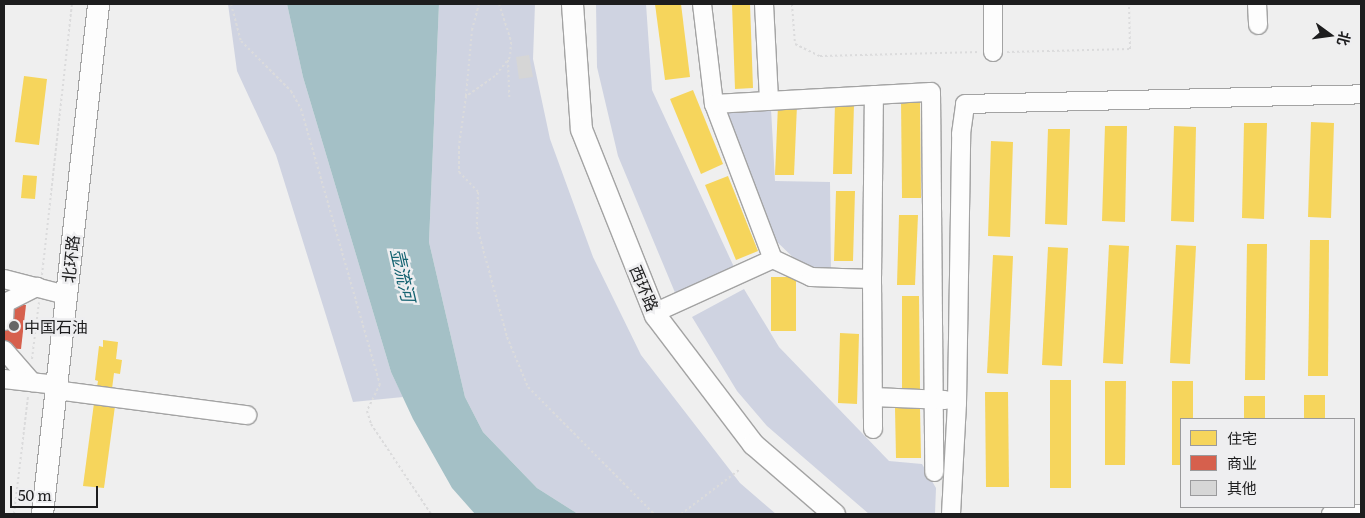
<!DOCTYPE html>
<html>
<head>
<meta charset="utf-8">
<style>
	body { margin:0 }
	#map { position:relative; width:1365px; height:518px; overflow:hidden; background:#efefef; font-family:Literata,"Noto Sans SC",serif }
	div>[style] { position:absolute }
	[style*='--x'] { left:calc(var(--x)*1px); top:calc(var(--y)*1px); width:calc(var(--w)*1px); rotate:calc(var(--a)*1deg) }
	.green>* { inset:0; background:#cfd3e1 }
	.water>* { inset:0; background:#a4c0c6 }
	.homes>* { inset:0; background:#f6d55c }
	.shops>* { inset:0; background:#d6604d }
	.building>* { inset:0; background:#d6d6d6 }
	.path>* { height:2px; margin-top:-1px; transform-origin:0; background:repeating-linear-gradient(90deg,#dbdbdc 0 2.5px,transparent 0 5px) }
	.roads { filter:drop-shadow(1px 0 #a3a3a3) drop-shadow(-1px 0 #a3a3a3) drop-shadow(0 1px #a3a3a3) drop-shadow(0 -1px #a3a3a3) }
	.minor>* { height:18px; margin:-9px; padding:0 9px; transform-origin:9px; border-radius:9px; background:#fdfdfd }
	.major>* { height:21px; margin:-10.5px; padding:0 10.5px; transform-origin:10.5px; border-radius:10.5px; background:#fdfdfd }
	.dots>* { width:14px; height:14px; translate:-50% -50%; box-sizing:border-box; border:2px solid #eeeef0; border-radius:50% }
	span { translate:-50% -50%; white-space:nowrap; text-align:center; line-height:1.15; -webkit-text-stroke:5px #eeeef0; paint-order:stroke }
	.street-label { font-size:16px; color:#1d1d1e }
	.poi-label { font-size:16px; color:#1d1d1e }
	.left { translate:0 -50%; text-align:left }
	.water-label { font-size:18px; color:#146371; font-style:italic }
	.frame { position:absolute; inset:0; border:5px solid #1d1d1e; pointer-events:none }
	.legend { position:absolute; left:1180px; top:418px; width:175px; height:90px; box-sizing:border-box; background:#eeeef0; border:1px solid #9a9a9c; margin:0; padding:6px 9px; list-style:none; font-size:15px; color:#1d1d1e }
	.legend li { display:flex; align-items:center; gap:10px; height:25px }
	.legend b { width:25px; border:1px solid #9a9a9c }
	.north { position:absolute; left:1305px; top:10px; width:50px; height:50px; -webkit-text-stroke:4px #eeeef0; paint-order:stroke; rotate:104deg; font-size:14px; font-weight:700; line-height:20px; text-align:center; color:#1d1d1e }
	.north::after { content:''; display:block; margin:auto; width:18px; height:22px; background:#1d1d1e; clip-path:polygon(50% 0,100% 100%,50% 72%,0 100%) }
	.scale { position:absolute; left:10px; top:486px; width:88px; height:22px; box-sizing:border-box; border:2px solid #1d1d1e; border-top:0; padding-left:6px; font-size:15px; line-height:18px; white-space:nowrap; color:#1d1d1e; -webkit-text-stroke:4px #eeeef0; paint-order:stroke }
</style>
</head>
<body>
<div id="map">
	<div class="green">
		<i style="clip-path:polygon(228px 4px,287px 4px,303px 77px,391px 372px,403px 397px,353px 402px,276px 155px,237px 71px)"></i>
		<i style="clip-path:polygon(439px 4px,535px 4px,533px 59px,550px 139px,593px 257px,641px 355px,740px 483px,776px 514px,578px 514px,537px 488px,483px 432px,465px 397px,429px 242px)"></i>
		<i style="clip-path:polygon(596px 4px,646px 4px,652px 90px,734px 267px,676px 295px,618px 156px,597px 67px)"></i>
		<i style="clip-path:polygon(771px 109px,775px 181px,830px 182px,831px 270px,802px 266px,773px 238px,727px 110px)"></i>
		<i style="clip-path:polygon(744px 289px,779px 347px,889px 461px,922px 464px,936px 488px,935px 514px,869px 514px,767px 426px,737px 391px,692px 317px)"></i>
	</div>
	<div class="water">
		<i style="clip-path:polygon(287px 4px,439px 4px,429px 242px,465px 397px,483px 432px,537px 488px,578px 514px,475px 514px,452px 488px,413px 419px,391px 372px,303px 77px)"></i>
	</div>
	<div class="homes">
		<i style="clip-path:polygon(655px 4px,681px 4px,690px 77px,665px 80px)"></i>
		<i style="clip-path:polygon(732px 4px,750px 4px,753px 88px,735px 89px)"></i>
		<i style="clip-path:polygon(24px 76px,47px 79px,39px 145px,15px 142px)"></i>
		<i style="clip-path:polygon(693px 90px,723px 164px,701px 174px,670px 99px)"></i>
		<i style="clip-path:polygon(901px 98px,920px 98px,921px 198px,902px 198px)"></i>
		<i style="clip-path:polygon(835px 104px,854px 104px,852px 174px,833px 174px)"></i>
		<i style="clip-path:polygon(778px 105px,797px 105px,794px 175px,775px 175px)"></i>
		<i style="clip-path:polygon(1311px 122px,1334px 123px,1331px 218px,1308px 217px)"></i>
		<i style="clip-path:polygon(1244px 123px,1267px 123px,1264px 219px,1242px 218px)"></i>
		<i style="clip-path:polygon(1105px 126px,1127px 126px,1125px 222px,1102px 221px)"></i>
		<i style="clip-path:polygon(1174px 126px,1196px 127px,1194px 222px,1171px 221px)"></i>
		<i style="clip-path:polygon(1048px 129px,1070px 129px,1067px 225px,1045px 224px)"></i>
		<i style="clip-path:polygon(991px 141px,1013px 142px,1010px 237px,988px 236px)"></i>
		<i style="clip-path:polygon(23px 175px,37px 176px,35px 199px,21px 198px)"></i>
		<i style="clip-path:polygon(728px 176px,758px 251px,736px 260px,705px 185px)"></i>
		<i style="clip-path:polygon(836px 191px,855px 191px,853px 261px,834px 261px)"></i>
		<i style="clip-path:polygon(899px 215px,918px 215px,915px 285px,897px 285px)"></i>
		<i style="clip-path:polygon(1310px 240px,1329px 240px,1328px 376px,1308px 376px)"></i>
		<i style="clip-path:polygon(1247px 244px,1267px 244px,1265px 380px,1245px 380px)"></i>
		<i style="clip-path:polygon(1109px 245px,1129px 246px,1123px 364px,1103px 363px)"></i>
		<i style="clip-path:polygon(1176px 245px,1196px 246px,1190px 364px,1170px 363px)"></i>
		<i style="clip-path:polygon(1048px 247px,1068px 248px,1062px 366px,1042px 365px)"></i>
		<i style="clip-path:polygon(993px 255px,1013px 256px,1008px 374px,987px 373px)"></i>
		<i style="clip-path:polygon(771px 277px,796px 277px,796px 331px,771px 331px)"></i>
		<i style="clip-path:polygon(902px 296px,919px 296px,920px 390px,902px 390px)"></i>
		<i style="clip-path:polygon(840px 333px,859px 334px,857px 404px,838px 403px)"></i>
		<i style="clip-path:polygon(103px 340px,118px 342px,116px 359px,122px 360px,120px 374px,114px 373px,112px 389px,97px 387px,98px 381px,95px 380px,99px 346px,103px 347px)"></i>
		<i style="clip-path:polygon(1050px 380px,1071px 380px,1071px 488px,1050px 488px)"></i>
		<i style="clip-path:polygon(1105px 381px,1126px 381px,1125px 465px,1105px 465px)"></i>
		<i style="clip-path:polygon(1172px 381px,1193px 381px,1193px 419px,1181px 419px,1181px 465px,1172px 465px)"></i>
		<i style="clip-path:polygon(985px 392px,1008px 392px,1009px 487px,986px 487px)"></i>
		<i style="clip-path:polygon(1304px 395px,1325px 395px,1325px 419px,1304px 419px)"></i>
		<i style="clip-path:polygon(1244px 396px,1265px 396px,1265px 419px,1244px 419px)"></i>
		<i style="clip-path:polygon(94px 403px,115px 406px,104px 488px,83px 486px)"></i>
		<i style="clip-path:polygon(895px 408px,920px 408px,921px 458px,896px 458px)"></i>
	</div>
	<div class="shops">
		<i style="clip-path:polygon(4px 302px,26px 305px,21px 349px,4px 348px)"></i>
	</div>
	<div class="building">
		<i style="clip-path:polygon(529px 55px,533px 77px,519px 79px,516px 57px)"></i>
	</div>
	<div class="path">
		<i style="--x:231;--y:4;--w:38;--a:75"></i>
		<i style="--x:241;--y:41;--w:71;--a:45"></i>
		<i style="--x:291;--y:91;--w:21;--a:61"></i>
		<i style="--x:301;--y:109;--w:286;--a:74"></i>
		<i style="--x:380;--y:384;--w:30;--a:116"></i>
		<i style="--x:367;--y:411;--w:14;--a:73"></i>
		<i style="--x:371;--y:424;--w:108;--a:56.3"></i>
		<i style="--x:499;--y:4;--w:40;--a:72"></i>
		<i style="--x:511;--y:42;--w:15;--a:94"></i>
		<i style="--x:510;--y:57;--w:24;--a:128"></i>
		<i style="--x:495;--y:76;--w:35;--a:145"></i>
		<i style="--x:466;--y:96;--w:50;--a:98"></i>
		<i style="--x:459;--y:146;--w:26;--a:90"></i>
		<i style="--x:459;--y:172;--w:28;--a:46"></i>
		<i style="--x:478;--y:192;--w:35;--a:92"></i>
		<i style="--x:477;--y:227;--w:114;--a:74.7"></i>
		<i style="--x:507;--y:337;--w:54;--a:67.2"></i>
		<i style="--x:528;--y:387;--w:179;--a:45.2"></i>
		<i style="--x:792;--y:4;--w:40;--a:85.7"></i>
		<i style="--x:795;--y:44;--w:28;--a:26"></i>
		<i style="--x:820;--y:56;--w:160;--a:-1.4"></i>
		<i style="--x:1007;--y:52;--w:123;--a:-1.4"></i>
		<i style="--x:1130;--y:49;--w:45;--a:-91.3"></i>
		<i style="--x:508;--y:60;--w:37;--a:88"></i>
		<i style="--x:466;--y:96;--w:66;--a:-84.8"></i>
		<i style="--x:472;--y:30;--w:27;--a:-75"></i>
		<i style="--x:42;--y:275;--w:273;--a:-83.7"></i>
		<i style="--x:32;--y:359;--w:57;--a:-83"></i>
		<i style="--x:14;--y:514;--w:119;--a:-83.2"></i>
		<i style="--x:681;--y:514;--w:73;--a:-37.2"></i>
	</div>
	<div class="roads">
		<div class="minor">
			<i style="--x:702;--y:4;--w:101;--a:83.2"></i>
			<i style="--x:714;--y:104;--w:166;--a:69.2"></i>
			<i style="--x:764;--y:4;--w:97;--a:87"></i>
			<i style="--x:993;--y:4;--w:48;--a:90"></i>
			<i style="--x:1257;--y:4;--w:21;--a:87"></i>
			<i style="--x:714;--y:104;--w:217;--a:-3.2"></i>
			<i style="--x:931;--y:92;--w:380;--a:89.5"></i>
			<i style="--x:4;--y:279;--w:64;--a:14.5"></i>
			<i style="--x:872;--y:279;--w:184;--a:-89.4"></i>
			<i style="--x:654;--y:313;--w:131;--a:-24.4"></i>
			<i style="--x:773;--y:259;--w:42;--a:25.3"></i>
			<i style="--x:811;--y:277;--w:61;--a:1.9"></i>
			<i style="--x:872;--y:279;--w:150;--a:89.6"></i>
			<i style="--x:4;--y:321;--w:18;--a:-87"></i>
			<i style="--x:5;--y:303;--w:36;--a:-27"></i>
			<i style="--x:4;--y:350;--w:43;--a:48.8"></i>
			<i style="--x:4;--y:379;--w:53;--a:6.5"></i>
			<i style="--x:56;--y:390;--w:193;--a:7.5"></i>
			<i style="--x:873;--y:397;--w:72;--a:2.4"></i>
			<i style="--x:951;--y:514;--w:111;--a:-86.9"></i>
			<i style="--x:957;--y:403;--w:269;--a:-89.1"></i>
			<i style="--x:961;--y:134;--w:30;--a:-82"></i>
			<i style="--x:965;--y:104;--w:396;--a:-1.4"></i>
			<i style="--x:1331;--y:514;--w:30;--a:0"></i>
		</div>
		<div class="major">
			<i style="--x:572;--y:4;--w:125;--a:85.9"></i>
			<i style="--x:581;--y:129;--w:200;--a:68.3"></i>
			<i style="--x:655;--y:315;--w:162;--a:52.8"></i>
			<i style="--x:753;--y:444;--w:107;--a:40.8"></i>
			<i style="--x:42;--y:514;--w:513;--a:-83.73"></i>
		</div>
	</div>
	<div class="dots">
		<i style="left:14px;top:326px;background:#666667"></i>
	</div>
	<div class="street-label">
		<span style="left:70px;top:259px;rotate:-84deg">北环路</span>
		<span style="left:645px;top:288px;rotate:67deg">西环路</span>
	</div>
	<div class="poi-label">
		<span class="left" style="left:24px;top:326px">中国石油</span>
	</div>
	<div class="water-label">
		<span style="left:403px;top:275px;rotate:77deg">壶流河</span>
	</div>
	<div class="frame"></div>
	<ul class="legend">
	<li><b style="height:14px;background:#f6d55c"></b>住宅</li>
	<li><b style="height:14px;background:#d6604d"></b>商业</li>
	<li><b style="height:14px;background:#d6d6d6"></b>其他</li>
	</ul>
	<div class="north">北</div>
	<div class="scale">50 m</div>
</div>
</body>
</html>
